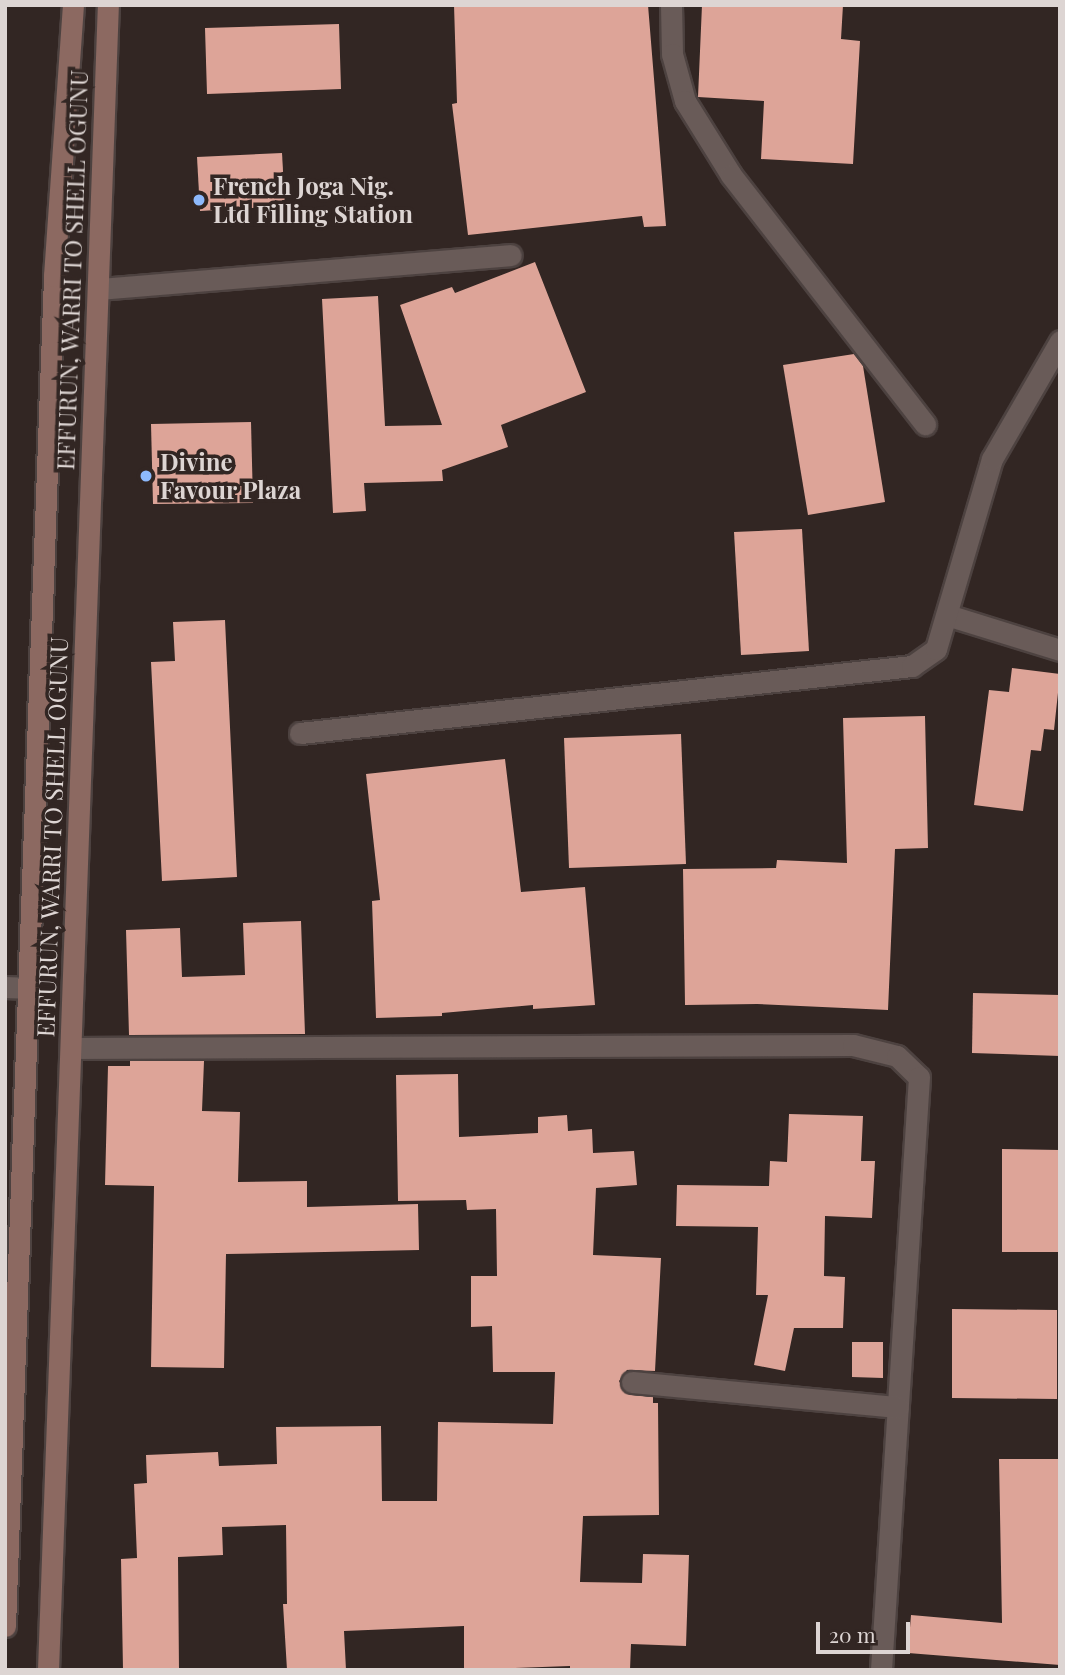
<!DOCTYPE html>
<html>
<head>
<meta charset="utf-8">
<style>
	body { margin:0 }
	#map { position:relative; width:1065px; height:1675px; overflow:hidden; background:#322623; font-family:"Playfair Display",serif }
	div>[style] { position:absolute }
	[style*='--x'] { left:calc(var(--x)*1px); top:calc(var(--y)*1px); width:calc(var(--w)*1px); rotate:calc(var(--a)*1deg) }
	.building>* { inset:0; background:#dda498 }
	.roads { filter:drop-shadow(2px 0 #4d4240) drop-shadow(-2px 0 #4d4240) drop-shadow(0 2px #4d4240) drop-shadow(0 -2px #4d4240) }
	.street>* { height:21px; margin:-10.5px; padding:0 10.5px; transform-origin:10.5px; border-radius:10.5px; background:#695b58 }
	.secondary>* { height:21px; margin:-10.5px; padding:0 10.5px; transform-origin:10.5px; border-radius:10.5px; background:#8c6961 }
	.dots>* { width:19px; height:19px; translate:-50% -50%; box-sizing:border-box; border:4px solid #322623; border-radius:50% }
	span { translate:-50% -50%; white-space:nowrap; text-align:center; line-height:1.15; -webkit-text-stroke:7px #322623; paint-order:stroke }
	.poi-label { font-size:24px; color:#ddd5d3; font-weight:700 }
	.left { translate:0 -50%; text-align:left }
	.street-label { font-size:24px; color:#ddd5d3 }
	.frame { position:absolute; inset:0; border:7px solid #ddd5d3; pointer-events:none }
	.scale { position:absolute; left:816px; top:1622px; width:94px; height:32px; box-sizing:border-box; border:4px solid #ddd5d3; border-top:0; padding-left:9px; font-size:21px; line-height:24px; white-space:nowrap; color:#ddd5d3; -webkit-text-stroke:5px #322623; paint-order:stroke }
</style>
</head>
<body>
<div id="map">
	<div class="building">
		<i style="clip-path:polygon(454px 5px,648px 5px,666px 226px,644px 227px,642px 216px,468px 235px,452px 104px,457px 103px)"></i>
		<i style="clip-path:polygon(702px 5px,843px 5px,841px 39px,860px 41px,853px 164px,761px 159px,764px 101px,698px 97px)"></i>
		<i style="clip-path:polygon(339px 24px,341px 89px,207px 94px,205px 28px)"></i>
		<i style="clip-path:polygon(282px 153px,285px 206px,200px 211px,197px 157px)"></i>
		<i style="clip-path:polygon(535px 262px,586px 392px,501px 425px,508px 447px,442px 470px,443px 481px,364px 483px,366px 511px,333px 513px,322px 299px,378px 296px,385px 426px,442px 425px,400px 305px,452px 287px,455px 293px)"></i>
		<i style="clip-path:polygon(854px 354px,863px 366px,885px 502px,808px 515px,783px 365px)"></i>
		<i style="clip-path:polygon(251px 422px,253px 503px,153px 504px,151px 424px)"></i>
		<i style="clip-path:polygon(802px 529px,809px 651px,741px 655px,734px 532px)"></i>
		<i style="clip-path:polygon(225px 620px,237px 877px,162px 881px,151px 662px,175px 661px,173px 622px)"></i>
		<i style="clip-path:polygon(1012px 668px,1060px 674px,1054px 730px,1044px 729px,1041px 751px,1031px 750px,1023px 811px,974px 805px,989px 690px,1009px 692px)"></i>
		<i style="clip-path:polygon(925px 716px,928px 848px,895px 849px,888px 1010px,757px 1004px,685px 1005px,683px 869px,776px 868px,777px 860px,847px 863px,843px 718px)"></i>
		<i style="clip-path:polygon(681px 734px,686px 864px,569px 868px,564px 738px)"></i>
		<i style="clip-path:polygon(505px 759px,521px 892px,585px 887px,595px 1005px,533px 1009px,533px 1005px,442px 1013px,442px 1016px,376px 1018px,372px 901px,380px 900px,366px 774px)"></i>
		<i style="clip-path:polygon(301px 921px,305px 1034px,129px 1035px,126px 930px,180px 928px,182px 977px,245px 975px,243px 923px)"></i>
		<i style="clip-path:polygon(973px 993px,1060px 995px,1060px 1056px,972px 1053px)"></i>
		<i style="clip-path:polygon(130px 1061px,204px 1061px,202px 1111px,240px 1112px,238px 1182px,307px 1181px,307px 1207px,418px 1204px,419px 1250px,226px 1254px,224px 1368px,151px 1367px,154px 1186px,105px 1185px,108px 1066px,130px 1066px)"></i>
		<i style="clip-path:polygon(458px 1074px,459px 1137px,538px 1133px,538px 1117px,567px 1115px,568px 1131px,592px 1129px,593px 1153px,634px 1151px,637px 1185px,596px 1188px,593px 1255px,661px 1258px,655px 1371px,627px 1370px,619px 1381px,625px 1393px,653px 1397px,653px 1403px,658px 1403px,659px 1515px,583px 1516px,580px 1582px,642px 1583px,643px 1554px,689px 1555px,686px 1646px,631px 1644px,630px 1670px,570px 1670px,570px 1666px,464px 1670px,464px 1626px,344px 1631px,346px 1670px,287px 1670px,283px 1604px,287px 1604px,286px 1525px,222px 1527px,223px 1555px,178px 1557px,179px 1670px,123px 1670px,121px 1559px,137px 1558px,134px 1484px,147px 1483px,146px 1455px,218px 1452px,219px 1466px,277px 1464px,276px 1427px,381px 1426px,382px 1501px,437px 1501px,438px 1422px,553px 1424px,555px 1372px,493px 1372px,492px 1326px,471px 1327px,471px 1276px,497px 1276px,496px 1209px,467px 1210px,466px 1200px,398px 1201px,396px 1075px)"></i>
		<i style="clip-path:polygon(789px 1114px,863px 1116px,861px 1161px,875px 1161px,872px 1218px,825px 1216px,824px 1276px,845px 1277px,843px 1328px,794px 1328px,785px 1371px,754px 1365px,768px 1295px,756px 1295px,758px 1227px,676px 1226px,677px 1185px,769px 1186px,770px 1161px,787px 1162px)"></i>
		<i style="clip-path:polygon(1002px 1149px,1060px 1150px,1060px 1252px,1002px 1252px)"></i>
		<i style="clip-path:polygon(952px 1309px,1057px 1310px,1057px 1399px,952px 1398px)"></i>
		<i style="clip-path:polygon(852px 1342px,883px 1342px,883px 1378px,852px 1377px)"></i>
		<i style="clip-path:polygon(999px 1459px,1060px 1459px,1060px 1665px,908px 1653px,911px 1615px,1002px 1623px)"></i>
	</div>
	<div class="roads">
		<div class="street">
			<i style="--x:671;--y:5;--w:49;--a:88.8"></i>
			<i style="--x:672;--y:54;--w:49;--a:74.5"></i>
			<i style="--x:685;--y:101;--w:87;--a:58.1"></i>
			<i style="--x:731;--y:175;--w:316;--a:52.1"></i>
			<i style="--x:99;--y:289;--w:413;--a:-4.7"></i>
			<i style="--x:947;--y:615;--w:118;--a:17.2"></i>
			<i style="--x:300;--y:733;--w:616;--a:-6.25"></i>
			<i style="--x:912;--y:666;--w:29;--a:-35"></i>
			<i style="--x:936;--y:649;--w:198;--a:-73.6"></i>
			<i style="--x:992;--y:459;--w:136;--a:-60"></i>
			<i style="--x:5;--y:987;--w:23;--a:2"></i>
			<i style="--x:71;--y:1048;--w:782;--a:-0.22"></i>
			<i style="--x:853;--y:1045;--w:45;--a:14"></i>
			<i style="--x:897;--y:1056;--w:30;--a:44"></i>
			<i style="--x:919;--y:1077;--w:594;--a:93.67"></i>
			<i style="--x:632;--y:1382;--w:267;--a:5.4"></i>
		</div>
		<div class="secondary">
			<i style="--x:5;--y:1626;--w:1351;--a:-87.92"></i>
			<i style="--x:54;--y:276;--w:272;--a:-86"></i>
			<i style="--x:48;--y:1670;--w:1666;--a:-87.94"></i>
		</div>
	</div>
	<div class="dots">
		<i style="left:199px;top:200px;background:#8db9fc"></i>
		<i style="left:146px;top:476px;background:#8db9fc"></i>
	</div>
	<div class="poi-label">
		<span class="left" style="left:213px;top:200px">French Joga Nig.<br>Ltd Filling Station</span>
		<span class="left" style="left:160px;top:476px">Divine<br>Favour Plaza</span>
	</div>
	<div class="street-label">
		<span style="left:72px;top:270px;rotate:-88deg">EFFURUN, WARRI TO SHELL OGUNU</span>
		<span style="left:52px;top:837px;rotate:-88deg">EFFURUN, WARRI TO SHELL OGUNU</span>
	</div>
	<div class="frame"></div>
	<div class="scale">20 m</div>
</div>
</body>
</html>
